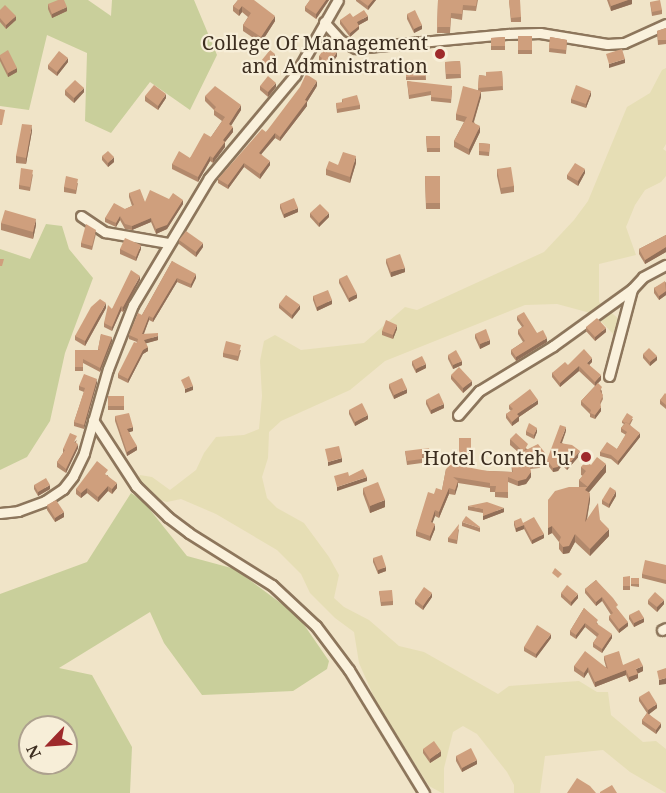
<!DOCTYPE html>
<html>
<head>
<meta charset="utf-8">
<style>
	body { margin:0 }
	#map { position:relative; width:666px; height:793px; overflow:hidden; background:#f0e4c8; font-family:"Noto Serif",serif }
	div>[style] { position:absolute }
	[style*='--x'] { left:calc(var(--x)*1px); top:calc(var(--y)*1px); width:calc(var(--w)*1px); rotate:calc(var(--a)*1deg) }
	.farmland>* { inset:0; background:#e6deb5 }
	.green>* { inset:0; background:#c9cf9b }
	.roads { filter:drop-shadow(2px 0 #8d765c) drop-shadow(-2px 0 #8d765c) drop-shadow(0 2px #8d765c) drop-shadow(0 -2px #8d765c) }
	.minor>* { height:9px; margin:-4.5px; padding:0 4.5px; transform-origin:4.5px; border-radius:4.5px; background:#faf1dc }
	.wall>* { inset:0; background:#b2896c }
	.shaded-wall>* { inset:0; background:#916f58 }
	.building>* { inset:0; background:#cf9f7d }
	.dots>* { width:16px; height:16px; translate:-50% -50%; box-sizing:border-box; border:3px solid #f7eed8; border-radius:50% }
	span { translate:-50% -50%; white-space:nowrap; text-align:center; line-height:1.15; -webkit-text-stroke:4.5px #f7eed8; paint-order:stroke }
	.poi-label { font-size:20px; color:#3d2e20 }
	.right { translate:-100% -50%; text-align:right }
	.north { position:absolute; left:18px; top:715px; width:60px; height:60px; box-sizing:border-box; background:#f7eed8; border:2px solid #ada18e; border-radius:50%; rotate:245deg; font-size:16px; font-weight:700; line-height:24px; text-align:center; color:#3d2e20 }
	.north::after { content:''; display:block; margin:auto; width:21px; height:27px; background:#9e2a2b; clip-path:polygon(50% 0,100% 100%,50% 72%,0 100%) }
</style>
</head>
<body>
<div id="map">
	<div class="farmland">
		<i style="clip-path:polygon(666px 68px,666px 144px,663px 149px,666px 151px,666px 176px,661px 182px,645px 190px,635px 205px,626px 227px,636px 255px,599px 264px,599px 302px,620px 320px,616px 337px,594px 314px,557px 304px,525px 305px,385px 361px,350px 390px,281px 421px,269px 432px,268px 458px,262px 477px,267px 498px,277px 508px,304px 523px,329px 557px,339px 575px,334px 598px,344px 607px,369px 620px,399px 646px,424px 652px,498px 694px,509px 686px,579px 681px,597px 692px,608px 692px,611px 715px,643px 742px,656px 741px,666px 749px,666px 793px,630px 772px,603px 750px,545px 756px,540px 793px,514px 793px,514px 785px,507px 772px,477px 734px,463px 726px,453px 732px,444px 768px,444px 793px,442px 793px,429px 786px,378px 706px,359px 663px,354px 632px,335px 618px,310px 593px,301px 574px,277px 550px,216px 514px,181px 499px,167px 502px,146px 496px,135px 486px,140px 475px,152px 477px,170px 490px,196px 470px,204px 453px,216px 437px,244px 435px,259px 429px,262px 396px,260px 361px,264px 341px,275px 335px,301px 350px,364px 343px,405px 307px,417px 310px,544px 252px,574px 220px,588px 201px,627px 107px,650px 93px,662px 70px)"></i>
	</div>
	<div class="green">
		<i style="clip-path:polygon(0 0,88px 0,111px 16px,112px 0,194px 0,217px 55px,190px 110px,150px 82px,111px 133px,85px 121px,87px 53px,47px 35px,29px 110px,0 106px)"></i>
		<i style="clip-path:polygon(46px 224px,62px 226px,69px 249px,93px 278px,65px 353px,50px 421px,27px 457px,0 470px,0 249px,30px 259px)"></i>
		<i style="clip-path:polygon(evenodd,131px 493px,143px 501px,187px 556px,235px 569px,298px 616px,329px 661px,327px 669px,293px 691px,202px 695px,164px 643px,150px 612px,59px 668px,92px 675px,132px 747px,130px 793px,0 793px,0 594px,87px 562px,131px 493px,30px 727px,66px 727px,66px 763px,30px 763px,30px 727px)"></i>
	</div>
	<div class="roads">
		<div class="minor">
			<i style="--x:324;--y:22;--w:24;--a:48"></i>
			<i style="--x:340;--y:40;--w:18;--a:27"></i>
			<i style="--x:356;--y:48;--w:153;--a:-5.3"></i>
			<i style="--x:508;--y:34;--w:32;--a:-2"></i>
			<i style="--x:540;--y:33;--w:68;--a:9.3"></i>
			<i style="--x:607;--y:44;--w:17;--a:-3"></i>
			<i style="--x:624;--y:43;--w:46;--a:-24.3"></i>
			<i style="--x:81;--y:216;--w:29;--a:34"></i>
			<i style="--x:105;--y:232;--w:64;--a:9.9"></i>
			<i style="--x:609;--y:376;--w:90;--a:-75.2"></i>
			<i style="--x:632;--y:289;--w:16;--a:-47"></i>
			<i style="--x:643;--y:277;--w:26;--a:-28"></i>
			<i style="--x:458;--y:415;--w:32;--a:-49"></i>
			<i style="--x:479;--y:391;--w:87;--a:-31.3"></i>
			<i style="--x:553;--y:346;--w:97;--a:-35.8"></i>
			<i style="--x:93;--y:420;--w:79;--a:56.9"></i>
			<i style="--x:136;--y:486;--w:45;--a:44.1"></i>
			<i style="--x:168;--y:517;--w:26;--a:37"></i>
			<i style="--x:189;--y:533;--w:98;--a:32.1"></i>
			<i style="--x:272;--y:585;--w:60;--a:43"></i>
			<i style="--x:316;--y:626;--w:55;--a:53.1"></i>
			<i style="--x:349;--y:670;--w:144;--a:58.6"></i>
			<i style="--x:0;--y:513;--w:18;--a:-6"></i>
			<i style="--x:18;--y:511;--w:29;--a:-20"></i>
			<i style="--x:45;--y:501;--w:22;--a:-34"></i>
			<i style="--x:63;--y:489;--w:16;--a:-52"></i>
			<i style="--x:73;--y:476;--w:25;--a:-64"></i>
			<i style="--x:84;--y:453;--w:87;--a:-74.1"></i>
			<i style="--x:108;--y:369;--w:69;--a:-68.7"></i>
			<i style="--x:133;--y:305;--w:148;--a:-59.1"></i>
			<i style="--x:209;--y:178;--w:134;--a:-50.1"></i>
			<i style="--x:295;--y:75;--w:86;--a:-60.2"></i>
			<i style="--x:662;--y:630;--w:4;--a:-27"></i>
		</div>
	</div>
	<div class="wall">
		<i style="clip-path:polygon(238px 0,275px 21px,261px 43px,243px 31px,243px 25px,248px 17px,242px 12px,239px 16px,233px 11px,233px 6px)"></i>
		<i style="clip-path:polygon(310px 0,329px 0,316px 19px,305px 11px,305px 7px)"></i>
		<i style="clip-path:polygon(356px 0,376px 0,368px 10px,356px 1px)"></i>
		<i style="clip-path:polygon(438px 0,478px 0,476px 11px,463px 10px,462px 20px,451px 18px,450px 33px,437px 33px)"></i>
		<i style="clip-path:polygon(509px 0,521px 17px,521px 22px,511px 22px)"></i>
		<i style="clip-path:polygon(607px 0,632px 0,632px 4px,611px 11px)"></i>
		<i style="clip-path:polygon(650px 2px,662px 10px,662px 14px,652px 16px)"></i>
		<i style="clip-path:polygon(48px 4px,67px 11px,52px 18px,48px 9px)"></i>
		<i style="clip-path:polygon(0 10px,16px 20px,6px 29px,0 22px)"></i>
		<i style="clip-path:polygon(407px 14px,422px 29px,414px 33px,407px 19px)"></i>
		<i style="clip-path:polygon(353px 17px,368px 20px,359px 25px,359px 29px,350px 37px,340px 24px,340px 20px)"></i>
		<i style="clip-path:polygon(666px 28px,666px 44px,658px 45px,657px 31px)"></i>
		<i style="clip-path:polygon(518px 36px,532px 36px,532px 54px,518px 54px)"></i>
		<i style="clip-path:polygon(505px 37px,505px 50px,491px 50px,491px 38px)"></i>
		<i style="clip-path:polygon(550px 37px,567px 40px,566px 54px,549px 52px)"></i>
		<i style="clip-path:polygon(0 55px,17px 72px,8px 77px,0 61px)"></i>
		<i style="clip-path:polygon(319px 56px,337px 56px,324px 75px,317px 70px,317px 66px,320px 61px,319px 60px)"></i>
		<i style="clip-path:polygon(275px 58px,262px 75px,257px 70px,257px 66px)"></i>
		<i style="clip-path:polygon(460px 61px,461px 78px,446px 79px,445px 62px)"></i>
		<i style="clip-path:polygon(68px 62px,57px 76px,48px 69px,48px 65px)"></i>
		<i style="clip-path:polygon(425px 66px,426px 80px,406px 80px,406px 69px)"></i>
		<i style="clip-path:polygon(502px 71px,503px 90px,481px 92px,481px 97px,474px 122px,480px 132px,469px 155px,454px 147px,454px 141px,464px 122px,456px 120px,456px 114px,478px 90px,479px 75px,486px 76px)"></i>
		<i style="clip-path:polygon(407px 81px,452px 90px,451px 103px,431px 101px,431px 95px,409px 99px)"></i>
		<i style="clip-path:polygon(260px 86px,276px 87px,268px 97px,260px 90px)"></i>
		<i style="clip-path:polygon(317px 86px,307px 102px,307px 106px,280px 141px,275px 138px,261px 154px,270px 165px,260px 179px,244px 167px,228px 189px,218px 183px,218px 179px,266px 132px)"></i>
		<i style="clip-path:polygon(65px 90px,84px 92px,74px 103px,65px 95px)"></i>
		<i style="clip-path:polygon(591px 95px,586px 108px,571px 103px,571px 99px)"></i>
		<i style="clip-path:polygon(145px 96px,166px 98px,158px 110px,145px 101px)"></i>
		<i style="clip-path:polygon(205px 96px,241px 110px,231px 125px,233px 132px,225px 142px,225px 147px,213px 163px,210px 161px,198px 182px,172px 169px,172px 164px,190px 158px,211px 137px,222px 121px,214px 115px,214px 110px,205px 101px)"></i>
		<i style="clip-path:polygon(342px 99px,360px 105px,360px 109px,337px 113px,336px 103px,342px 103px)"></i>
		<i style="clip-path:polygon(32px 131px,26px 164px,16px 163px,16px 156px)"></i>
		<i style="clip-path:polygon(426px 136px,440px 136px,440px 152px,427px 152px)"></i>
		<i style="clip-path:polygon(479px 143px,490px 144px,489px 156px,479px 155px)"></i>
		<i style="clip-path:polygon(102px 156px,114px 162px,108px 167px,102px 160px)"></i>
		<i style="clip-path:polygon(356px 163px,350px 183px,326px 175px,326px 169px,338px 165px)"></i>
		<i style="clip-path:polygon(497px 169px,514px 186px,514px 192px,501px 194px,497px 176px)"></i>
		<i style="clip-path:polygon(585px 173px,578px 186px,567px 179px,567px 175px)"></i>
		<i style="clip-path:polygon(33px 174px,30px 191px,19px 189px,19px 185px)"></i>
		<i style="clip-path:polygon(425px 176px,440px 176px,440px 209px,426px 209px)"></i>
		<i style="clip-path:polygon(78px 183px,76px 194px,64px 192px,64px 187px)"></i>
		<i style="clip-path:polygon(129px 193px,145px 202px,169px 199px,183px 204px,167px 229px,156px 234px,151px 222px,132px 230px,125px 229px,120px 220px,116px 227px,105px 222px,105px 218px,132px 206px,129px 197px)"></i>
		<i style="clip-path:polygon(280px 204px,298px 212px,284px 218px,280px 208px)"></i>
		<i style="clip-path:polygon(310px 213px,329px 217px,319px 227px,310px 217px)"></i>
		<i style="clip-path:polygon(1px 223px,36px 225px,33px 239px,1px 230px)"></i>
		<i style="clip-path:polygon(96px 234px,92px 250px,81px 247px,81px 243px)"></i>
		<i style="clip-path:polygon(666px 235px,666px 252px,645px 264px,639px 254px,639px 249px)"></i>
		<i style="clip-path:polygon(179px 240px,203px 247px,196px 257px,179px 244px)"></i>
		<i style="clip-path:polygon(120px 249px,141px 249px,136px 261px,120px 254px)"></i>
		<i style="clip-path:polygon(386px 259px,405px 272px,391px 277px,386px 263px)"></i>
		<i style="clip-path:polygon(172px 261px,196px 278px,191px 288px,177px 282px,153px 322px,149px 320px,144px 334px,158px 340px,146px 343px,148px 351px,143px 354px,128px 383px,118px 378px,118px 374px,137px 342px,129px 339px,129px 335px,142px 315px)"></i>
		<i style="clip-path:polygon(339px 279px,357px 298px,349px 302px,339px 283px)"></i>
		<i style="clip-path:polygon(140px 280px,123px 312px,121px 311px,112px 331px,104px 327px,104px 323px,112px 309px)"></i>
		<i style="clip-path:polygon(666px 282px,666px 295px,659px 300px,654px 293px,654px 288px)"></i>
		<i style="clip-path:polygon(313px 296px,332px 304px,317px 311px,313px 300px)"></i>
		<i style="clip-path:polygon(279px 304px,300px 309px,292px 319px,279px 308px)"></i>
		<i style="clip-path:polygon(106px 308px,85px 346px,75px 340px,75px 336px)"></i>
		<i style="clip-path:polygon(517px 316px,547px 342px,516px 361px,511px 354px,511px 350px,523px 342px,518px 334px,518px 330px,522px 327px,517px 320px)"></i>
		<i style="clip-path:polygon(586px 327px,606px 332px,595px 341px,586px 331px)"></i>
		<i style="clip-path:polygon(397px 329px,393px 339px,382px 335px,382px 331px)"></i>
		<i style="clip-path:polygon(101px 334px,112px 341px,100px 372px,83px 363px,83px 371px,75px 371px,75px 350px,98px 350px)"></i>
		<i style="clip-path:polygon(475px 334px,490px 344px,480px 349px,475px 338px)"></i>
		<i style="clip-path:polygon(241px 350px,238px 361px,223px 357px,223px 353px)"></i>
		<i style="clip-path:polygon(643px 354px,657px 360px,650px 366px,643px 358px)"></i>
		<i style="clip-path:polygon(448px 355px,462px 365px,453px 369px,448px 359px)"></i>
		<i style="clip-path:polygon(412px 361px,426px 368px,416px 373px,412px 365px)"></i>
		<i style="clip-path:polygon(592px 362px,589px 365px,601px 380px,597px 384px,602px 391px,602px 393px,603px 399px,600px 405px,601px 411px,595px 419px,590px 417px,590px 414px,581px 405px,581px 401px,595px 386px,579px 371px,560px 387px,552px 377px,552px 373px,568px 365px)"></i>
		<i style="clip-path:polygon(451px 375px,472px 385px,463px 393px,451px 379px)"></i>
		<i style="clip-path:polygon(97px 383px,84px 429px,74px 426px,74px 422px,84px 392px,79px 390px,79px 386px)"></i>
		<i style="clip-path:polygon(389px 384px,407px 393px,394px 399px,389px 388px)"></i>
		<i style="clip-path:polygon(666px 394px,666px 409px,660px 404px,660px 400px)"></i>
		<i style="clip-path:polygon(108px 396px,124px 396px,124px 410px,108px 410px)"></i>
		<i style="clip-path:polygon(426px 400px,444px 408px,431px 414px,426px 404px)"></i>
		<i style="clip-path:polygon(538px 404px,519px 417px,519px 421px,512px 426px,506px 418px,506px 414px,511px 411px,509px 409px,509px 405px)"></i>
		<i style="clip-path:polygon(349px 410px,368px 419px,355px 426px,349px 414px)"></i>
		<i style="clip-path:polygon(115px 416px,133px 431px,129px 432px,137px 450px,127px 456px,115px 421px)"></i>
		<i style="clip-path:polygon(633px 419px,630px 425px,640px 437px,618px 465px,611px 459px,600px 456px,600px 452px,617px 449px,626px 435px,621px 432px,621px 428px,624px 424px,622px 423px,622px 421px)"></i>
		<i style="clip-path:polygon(526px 431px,537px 432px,534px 439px,526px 435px)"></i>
		<i style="clip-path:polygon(566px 431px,562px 443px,580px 455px,567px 470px,562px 465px,558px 471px,553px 472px,547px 464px,547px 460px)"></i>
		<i style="clip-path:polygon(459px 438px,471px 438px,471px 460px,459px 459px)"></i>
		<i style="clip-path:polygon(510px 439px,546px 460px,539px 468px,530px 469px,531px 477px,526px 484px,518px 486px,508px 482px,508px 498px,495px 497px,495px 492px,490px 492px,490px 488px,458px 483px,455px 495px,449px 494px,439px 518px,435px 516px,432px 523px,435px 529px,430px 541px,416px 536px,416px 531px,434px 494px,442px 490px,446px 469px,512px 472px,511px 462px,525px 458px,510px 445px)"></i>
		<i style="clip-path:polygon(77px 440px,76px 442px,78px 448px,66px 473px,57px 467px,57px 462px,63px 453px,63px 449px)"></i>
		<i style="clip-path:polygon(405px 451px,430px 454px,430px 458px,422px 458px,422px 463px,407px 465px)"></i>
		<i style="clip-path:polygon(591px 465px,606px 472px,589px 492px,590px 500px,587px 520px,600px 520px,609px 536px,590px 556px,575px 542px,569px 553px,563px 554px,559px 549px,559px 542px,552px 533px,548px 535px,548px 500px,579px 487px,579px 480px,583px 476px,581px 475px,581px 467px)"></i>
		<i style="clip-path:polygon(108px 475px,108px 476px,117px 488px,112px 494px,108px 491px,98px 502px,87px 493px,81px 498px,76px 494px,76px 489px)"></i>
		<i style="clip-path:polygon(34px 485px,50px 489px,38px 496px,34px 489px)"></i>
		<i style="clip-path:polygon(363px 488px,385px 507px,370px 513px,363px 494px)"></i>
		<i style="clip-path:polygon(616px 496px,609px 508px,602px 504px,602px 500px)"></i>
		<i style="clip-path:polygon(47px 505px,64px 517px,55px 522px,47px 510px)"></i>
		<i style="clip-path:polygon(468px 506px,504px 512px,483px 520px,483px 513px,468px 510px)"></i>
		<i style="clip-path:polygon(514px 521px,523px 523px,544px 538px,532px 544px,524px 529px,516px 532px,514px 525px)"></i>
		<i style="clip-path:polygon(462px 522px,480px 528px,480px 532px,462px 526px)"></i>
		<i style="clip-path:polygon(459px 529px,457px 544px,448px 542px,448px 538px)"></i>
		<i style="clip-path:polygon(373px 558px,386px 571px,378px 574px,373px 562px)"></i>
		<i style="clip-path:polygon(666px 565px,666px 584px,642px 578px,642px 574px)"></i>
		<i style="clip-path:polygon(623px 577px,630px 586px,630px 590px,623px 590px)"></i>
		<i style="clip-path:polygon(631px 578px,639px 578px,639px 587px,631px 586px)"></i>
		<i style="clip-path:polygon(596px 580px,618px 610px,628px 626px,619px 633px,609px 620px,609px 616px,611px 615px,602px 601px,596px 606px,585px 593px,585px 589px)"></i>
		<i style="clip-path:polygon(379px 591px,393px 601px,393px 605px,381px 606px)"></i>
		<i style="clip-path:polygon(561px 593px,578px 598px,571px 606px,561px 597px)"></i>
		<i style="clip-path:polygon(432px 597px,423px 610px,415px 604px,415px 600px)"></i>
		<i style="clip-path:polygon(648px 600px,664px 604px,657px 612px,648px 604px)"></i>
		<i style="clip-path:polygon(584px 608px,598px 624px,598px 625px,612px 638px,602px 653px,593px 647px,593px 643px,597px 637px,585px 627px,576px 639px,570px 635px,570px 631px)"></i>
		<i style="clip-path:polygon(629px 615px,644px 622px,634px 627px,629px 619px)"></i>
		<i style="clip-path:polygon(551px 638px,536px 658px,524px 651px,524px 647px)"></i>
		<i style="clip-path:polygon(604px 656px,623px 665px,643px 671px,638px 673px,638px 678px,629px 682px,626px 675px,595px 687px,588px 672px,584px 678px,574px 671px,574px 666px,606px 667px,604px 660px)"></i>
		<i style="clip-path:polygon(639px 697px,657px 708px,649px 714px,661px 727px,656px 734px,642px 724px,642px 720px,647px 713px,639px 701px)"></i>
		<i style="clip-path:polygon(423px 749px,441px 756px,430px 763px,423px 753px)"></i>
		<i style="clip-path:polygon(456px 756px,477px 764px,462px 772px,456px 761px)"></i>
	</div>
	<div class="shaded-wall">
		<i style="clip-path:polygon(326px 0,329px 0,316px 19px,316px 14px)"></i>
		<i style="clip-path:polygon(373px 0,376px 0,368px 10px,368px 6px)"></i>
		<i style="clip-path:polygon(628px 0,632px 0,632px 4px,611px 11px,611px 6px)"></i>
		<i style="clip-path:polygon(242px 6px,242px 12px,239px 16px,239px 10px)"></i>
		<i style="clip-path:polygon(67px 7px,67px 11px,52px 18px,52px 14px)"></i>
		<i style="clip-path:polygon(16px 16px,16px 20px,6px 29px,6px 25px)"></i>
		<i style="clip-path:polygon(275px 16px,275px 21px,261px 43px,261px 37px)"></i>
		<i style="clip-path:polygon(368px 16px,368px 20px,357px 26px,357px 22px)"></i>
		<i style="clip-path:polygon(422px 25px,422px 29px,414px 33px,414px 29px)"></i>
		<i style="clip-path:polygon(359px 26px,359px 29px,350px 37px,350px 33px)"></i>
		<i style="clip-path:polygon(337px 52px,337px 56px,324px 75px,324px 71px)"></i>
		<i style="clip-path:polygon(275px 54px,275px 58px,262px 75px,262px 70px)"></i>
		<i style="clip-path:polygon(68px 58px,68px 62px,57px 76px,57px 72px)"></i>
		<i style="clip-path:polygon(625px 59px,625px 63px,609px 68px,609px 64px)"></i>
		<i style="clip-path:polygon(17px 68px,17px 72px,8px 77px,8px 73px)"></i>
		<i style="clip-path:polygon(317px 81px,317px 86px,307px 102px,307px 106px,280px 141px,280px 137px)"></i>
		<i style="clip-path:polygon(276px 83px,276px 87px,268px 97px,268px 92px)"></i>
		<i style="clip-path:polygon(84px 88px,84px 92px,74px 103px,74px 98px)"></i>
		<i style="clip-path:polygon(481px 91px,481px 97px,472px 127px,472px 122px)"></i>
		<i style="clip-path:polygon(591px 91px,591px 95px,586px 108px,586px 104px)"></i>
		<i style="clip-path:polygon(166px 94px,166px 98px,158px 110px,158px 106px)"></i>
		<i style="clip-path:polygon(241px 105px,241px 110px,229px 129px,229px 124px)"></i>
		<i style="clip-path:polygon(32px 125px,32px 131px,26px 164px,26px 158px)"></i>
		<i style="clip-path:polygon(480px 126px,480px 132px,469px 155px,469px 149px)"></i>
		<i style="clip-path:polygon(233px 127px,233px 132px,225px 142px,225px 147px,213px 163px,213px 158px,223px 140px)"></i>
		<i style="clip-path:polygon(275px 133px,275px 138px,259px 157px,259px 153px)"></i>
		<i style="clip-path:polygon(210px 156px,210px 161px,198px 182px,198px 177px)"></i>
		<i style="clip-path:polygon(356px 156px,356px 163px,350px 183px,350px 177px)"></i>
		<i style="clip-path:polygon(114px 157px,114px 162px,108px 167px,108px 163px)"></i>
		<i style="clip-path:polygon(270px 161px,270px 165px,260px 179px,260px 174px)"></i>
		<i style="clip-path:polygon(244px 163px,244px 167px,228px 189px,228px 185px)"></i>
		<i style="clip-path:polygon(585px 169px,585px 173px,578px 186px,578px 181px)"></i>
		<i style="clip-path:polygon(183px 200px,183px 204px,167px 229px,156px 234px,156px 229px)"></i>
		<i style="clip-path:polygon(298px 208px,298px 212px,284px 218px,284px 214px)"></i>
		<i style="clip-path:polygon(329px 213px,329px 217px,319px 227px,319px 223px)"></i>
		<i style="clip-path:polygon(120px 216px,120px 220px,116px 227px,116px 223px)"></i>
		<i style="clip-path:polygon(151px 218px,151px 222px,132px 230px,132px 226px)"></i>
		<i style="clip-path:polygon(36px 219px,36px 225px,33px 239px,33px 232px)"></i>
		<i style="clip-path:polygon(203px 243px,203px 247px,196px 257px,196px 252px)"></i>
		<i style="clip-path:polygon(141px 245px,141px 249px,136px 261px,136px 257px)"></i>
		<i style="clip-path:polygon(666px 247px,666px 252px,645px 264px,645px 260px)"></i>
		<i style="clip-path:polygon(405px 268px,405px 272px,391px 277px,391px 272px)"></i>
		<i style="clip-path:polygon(196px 274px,196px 278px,191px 288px,191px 284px)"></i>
		<i style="clip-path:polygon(140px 276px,140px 280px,123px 312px,123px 307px)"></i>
		<i style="clip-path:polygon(177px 278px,177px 282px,153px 322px,153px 318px)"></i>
		<i style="clip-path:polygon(666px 291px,666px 295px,659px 300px,659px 296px)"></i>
		<i style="clip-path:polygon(357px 294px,357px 298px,349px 302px,349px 298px)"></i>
		<i style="clip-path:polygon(332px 300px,332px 304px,317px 311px,317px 307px)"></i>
		<i style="clip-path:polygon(106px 303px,106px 308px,85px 346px,85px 341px)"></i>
		<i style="clip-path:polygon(300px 305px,300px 309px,292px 319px,292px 315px)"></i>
		<i style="clip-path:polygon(121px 306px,121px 311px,112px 331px,112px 327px)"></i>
		<i style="clip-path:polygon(149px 316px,149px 320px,142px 338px,142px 334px)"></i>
		<i style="clip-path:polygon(397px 325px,397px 329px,393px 339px,393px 335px)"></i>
		<i style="clip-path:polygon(606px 328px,606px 332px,595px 341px,595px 337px)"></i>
		<i style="clip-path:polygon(158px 336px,158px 340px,144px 344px,144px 340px)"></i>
		<i style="clip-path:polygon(112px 337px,112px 341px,100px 372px,100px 368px)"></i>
		<i style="clip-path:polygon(547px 338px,547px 342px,516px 361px,516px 357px)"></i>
		<i style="clip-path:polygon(490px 340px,490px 344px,480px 349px,480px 344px)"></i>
		<i style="clip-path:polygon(148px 347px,148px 351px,143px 354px,128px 383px,128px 379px,143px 350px)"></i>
		<i style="clip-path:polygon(657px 356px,657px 360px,650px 366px,650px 362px)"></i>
		<i style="clip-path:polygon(592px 358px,592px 362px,587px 367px,587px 363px)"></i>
		<i style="clip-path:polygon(462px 361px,462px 365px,453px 369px,453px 365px)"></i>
		<i style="clip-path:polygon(426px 364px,426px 368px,416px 373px,416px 369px)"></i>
		<i style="clip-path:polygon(579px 366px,579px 371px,560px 387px,560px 383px)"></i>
		<i style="clip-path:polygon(601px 375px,601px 380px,595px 386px,595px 382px)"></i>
		<i style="clip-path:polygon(97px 379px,97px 383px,84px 429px,84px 425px)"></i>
		<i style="clip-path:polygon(472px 381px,472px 385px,463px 393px,463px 388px)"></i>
		<i style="clip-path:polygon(193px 386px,193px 390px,185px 393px,185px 389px)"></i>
		<i style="clip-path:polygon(407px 389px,407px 393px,394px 399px,394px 395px)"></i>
		<i style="clip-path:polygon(538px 400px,538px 404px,519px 417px,519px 421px,512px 426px,512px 422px,517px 414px)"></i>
		<i style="clip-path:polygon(444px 404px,444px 408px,431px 414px,431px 410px)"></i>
		<i style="clip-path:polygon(601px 407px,601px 411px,595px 419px,595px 415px)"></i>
		<i style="clip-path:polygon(368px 415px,368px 419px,355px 426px,355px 422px)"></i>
		<i style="clip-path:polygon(133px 427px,133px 431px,127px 433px,127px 429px)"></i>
		<i style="clip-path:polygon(566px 427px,566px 431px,560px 447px,560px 443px)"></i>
		<i style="clip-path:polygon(537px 428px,537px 432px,534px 439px,534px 435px)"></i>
		<i style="clip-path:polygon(640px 433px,640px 437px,618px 465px,618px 461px)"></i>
		<i style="clip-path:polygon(78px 444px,78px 448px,66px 473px,66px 469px)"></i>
		<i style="clip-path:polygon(137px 446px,137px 450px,127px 456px,127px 452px)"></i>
		<i style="clip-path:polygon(580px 451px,580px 455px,567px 470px,567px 466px)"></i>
		<i style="clip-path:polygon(546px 454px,546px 460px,539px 468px,539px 462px)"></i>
		<i style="clip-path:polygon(342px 458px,342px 462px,328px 466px,328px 462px)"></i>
		<i style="clip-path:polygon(562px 461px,562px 465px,558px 471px,553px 472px,553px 468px)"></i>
		<i style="clip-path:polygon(606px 464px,606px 472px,585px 497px,585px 490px)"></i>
		<i style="clip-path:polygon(531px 472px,531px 477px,526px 484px,518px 486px,518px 481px)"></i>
		<i style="clip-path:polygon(367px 477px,367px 481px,337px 491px,337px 487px)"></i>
		<i style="clip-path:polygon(458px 481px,458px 486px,455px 495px,455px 490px)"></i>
		<i style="clip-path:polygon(117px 483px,117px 488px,112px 494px,112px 489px)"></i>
		<i style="clip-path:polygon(50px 485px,50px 489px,38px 496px,38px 492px)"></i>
		<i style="clip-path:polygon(108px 486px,108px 491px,98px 502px,98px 497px)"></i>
		<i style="clip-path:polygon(87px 488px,87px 493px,81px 498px,81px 493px)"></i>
		<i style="clip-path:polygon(449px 488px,449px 494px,439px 518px,439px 512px)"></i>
		<i style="clip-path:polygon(616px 491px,616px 496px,609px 508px,609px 504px)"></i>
		<i style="clip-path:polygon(590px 493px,590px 500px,585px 529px,585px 522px)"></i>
		<i style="clip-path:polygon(385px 500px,385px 507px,370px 513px,370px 506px)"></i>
		<i style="clip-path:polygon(504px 508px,504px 512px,483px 520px,483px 516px)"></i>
		<i style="clip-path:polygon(435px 510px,435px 516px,431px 527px,431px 522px)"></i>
		<i style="clip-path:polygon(64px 512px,64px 517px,55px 522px,55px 518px)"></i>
		<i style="clip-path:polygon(435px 524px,435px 529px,430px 541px,430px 536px)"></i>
		<i style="clip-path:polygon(524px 525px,524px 529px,516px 532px,516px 528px)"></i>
		<i style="clip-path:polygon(552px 526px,552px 533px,548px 535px,548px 528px)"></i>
		<i style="clip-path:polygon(609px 529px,609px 536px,590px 556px,590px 549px)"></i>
		<i style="clip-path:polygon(544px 534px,544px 538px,532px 544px,532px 540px)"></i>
		<i style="clip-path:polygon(575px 534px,575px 542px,569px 553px,563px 554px,563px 547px)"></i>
		<i style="clip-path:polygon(386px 567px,386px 571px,378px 574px,378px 570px)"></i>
		<i style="clip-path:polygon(432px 593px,432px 597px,423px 610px,423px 606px)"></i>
		<i style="clip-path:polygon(578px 594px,578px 598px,571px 606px,571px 602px)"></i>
		<i style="clip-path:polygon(602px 597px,602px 601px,596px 606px,596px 602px)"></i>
		<i style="clip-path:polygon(664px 600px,664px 604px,657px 612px,657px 607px)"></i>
		<i style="clip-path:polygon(644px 618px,644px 622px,634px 627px,634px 623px)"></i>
		<i style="clip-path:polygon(628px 622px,628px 626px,619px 633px,619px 629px)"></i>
		<i style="clip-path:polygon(585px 623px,585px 627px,576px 639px,576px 635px)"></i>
		<i style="clip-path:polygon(551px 634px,551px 638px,536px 658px,536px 654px)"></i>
		<i style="clip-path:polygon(612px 634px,612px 638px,602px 653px,602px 649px)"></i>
		<i style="clip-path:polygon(643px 666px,643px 671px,637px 674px,638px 674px,638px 678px,629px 682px,629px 677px,636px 669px)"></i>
		<i style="clip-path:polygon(588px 667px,588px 672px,584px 678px,584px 673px)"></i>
		<i style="clip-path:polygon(626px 670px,626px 675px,595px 687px,595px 682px)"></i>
		<i style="clip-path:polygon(666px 678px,666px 684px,659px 685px,659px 680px)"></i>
		<i style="clip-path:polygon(657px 704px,657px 708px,648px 715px,648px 710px)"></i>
		<i style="clip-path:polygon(661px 723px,661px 727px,656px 734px,656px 730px)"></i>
		<i style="clip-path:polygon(441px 751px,441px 756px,430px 763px,430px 759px)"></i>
		<i style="clip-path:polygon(477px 760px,477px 764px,462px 772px,462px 768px)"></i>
	</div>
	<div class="building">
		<i style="clip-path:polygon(58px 0,64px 0,67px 7px,52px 14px,48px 4px)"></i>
		<i style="clip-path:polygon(238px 0,254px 0,275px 16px,261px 37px,243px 25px,251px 13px,242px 6px,239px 10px,233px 6px)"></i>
		<i style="clip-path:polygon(310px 0,326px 0,316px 14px,305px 7px)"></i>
		<i style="clip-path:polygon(360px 0,373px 0,368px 6px)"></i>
		<i style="clip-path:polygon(438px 0,477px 0,476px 6px,463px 5px,462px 14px,451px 13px,450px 27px,437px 27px)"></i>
		<i style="clip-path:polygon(509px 0,520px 0,521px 17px,511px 18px)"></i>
		<i style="clip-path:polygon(609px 0,628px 0,611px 6px)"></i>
		<i style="clip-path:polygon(660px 0,662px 10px,652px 12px,650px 2px)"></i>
		<i style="clip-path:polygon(5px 5px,16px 16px,6px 25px,0 18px,0 10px)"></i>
		<i style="clip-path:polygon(364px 10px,368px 16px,357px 22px,359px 26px,350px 33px,340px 20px,350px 13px,353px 17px)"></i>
		<i style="clip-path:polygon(415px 10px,422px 25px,414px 29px,407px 14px)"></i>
		<i style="clip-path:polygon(666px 28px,666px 40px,658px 40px,657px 31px)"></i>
		<i style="clip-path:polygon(518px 36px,532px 36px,532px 50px,518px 50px)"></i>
		<i style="clip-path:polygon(505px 37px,505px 46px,491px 46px,491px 38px)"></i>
		<i style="clip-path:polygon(550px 37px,567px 40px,566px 50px,549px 48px)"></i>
		<i style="clip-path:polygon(327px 45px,337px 52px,324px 71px,317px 66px,322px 58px,319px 56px)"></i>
		<i style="clip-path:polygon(622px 49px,625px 59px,609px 64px,606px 54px)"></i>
		<i style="clip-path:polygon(8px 50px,17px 68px,8px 73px,0 57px,0 55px)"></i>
		<i style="clip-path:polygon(270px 50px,275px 54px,262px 70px,257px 66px)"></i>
		<i style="clip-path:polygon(59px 51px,68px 58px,57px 72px,48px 65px)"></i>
		<i style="clip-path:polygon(460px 61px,461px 74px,446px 74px,445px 62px)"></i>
		<i style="clip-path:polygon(425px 66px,426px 76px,406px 77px,406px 69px)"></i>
		<i style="clip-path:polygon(502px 71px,503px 86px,478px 88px,479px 75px,486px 76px,486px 72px)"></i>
		<i style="clip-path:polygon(306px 74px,317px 81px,305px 100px,307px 101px,280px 137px,275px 133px,259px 153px,270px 161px,260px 174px,244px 163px,228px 185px,218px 179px,262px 129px,266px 132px,300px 87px)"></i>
		<i style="clip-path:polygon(268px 76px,276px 83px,268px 92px,260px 86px)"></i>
		<i style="clip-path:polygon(75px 80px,84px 88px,74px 98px,65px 90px)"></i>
		<i style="clip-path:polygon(407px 81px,452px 86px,451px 99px,431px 97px,431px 91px,409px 95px)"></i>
		<i style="clip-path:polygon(154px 85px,166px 94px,158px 106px,145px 96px)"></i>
		<i style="clip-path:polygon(576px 85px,591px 91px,586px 104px,571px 99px)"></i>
		<i style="clip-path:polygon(215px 86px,241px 105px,229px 124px,233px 127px,223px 140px,225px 142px,213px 158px,210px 156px,198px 177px,172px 164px,179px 151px,190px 158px,204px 133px,211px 137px,225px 117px,214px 110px,216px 107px,205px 96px)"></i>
		<i style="clip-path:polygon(463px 86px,481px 91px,472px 122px,480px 126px,469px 149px,454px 141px,467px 117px,456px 114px)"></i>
		<i style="clip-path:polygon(357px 95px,360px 105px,337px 109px,336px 103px,343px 102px,342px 99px)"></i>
		<i style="clip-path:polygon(0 109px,5px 110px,2px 125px,0 125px)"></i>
		<i style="clip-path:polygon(22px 124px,32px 125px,26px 158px,16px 156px)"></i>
		<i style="clip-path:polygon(426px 136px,440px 136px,440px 148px,427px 148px)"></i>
		<i style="clip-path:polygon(479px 143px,490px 144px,489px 152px,479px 151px)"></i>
		<i style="clip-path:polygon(108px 151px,114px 157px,108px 163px,102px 156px)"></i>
		<i style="clip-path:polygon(343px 152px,356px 156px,350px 177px,326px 169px,329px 161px,338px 165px)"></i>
		<i style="clip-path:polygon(575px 163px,585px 169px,578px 181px,567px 175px)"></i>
		<i style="clip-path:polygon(511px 167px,514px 186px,501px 188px,497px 169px)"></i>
		<i style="clip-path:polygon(21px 168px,33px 170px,30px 187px,19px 185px)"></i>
		<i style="clip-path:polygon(66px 176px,78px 179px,76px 190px,64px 187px)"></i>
		<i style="clip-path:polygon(425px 176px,440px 176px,440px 203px,426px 203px)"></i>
		<i style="clip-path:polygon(140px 189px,145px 202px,150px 190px,169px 199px,173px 193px,183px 200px,167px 225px,156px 229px,151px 218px,132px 226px,125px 224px,120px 216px,116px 223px,105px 218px,114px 203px,125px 209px,134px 205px,129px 193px)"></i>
		<i style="clip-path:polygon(294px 198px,298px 208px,284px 214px,280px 204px)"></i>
		<i style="clip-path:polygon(320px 204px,329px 213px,319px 223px,310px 213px)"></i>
		<i style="clip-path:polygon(5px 210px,36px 219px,33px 232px,1px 223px)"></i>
		<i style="clip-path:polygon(86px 224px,96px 230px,92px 246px,81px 243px)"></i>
		<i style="clip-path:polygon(186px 231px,203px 243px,196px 252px,179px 240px)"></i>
		<i style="clip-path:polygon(666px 235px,666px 247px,645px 260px,639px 249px)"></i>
		<i style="clip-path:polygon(125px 238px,141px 245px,136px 257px,120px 249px)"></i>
		<i style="clip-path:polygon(400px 254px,405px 268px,391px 272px,386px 259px)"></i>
		<i style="clip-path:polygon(0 259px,4px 259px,2px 266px,0 266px)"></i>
		<i style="clip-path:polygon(172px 261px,196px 274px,191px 284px,177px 278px,153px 318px,149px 316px,142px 334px,158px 333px,158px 336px,144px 340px,148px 347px,143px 350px,128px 379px,118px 374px,134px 342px,137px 343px,138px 339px,129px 335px,138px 313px,142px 315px)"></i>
		<i style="clip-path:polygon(131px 270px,140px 276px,123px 307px,121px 306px,112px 327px,104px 323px,108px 305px,112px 309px)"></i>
		<i style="clip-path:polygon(347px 275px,357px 294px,349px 298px,339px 279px)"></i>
		<i style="clip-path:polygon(665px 281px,666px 291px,659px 296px,654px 288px)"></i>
		<i style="clip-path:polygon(328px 290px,332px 300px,317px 307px,313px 296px)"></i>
		<i style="clip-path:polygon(286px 295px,300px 305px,292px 315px,279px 304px)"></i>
		<i style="clip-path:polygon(100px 299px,106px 303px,85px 341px,75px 336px,91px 307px)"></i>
		<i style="clip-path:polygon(524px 312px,537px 333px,543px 330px,547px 338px,516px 357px,511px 350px,525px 341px,518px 330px,524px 326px,517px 316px)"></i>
		<i style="clip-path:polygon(597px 318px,606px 328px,595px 337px,586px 327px)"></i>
		<i style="clip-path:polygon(386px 320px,397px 325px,393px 335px,382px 331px)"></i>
		<i style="clip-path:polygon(486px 329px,490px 340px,480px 344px,475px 334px)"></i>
		<i style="clip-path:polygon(101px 334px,112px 337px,100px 368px,83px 359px,83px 367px,75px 367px,75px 350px,100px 350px,98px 349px)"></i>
		<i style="clip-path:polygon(226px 341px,241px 345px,238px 356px,223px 353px)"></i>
		<i style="clip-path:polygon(649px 348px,657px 356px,650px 362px,643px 354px)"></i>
		<i style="clip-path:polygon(584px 349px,592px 358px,587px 363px,601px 375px,595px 382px,579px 366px,560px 383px,552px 373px,565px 362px,568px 365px)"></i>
		<i style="clip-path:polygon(456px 350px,462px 361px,453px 365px,448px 355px)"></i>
		<i style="clip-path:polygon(422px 356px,426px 364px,416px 369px,412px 361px)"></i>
		<i style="clip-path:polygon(459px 367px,472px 381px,463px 388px,451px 375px)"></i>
		<i style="clip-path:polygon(84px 374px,97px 379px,84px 425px,74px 422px,85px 388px,79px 386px)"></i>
		<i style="clip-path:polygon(189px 376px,193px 386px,185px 389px,181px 380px)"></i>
		<i style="clip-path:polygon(402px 378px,407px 389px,394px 395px,389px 384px)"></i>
		<i style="clip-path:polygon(598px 383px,602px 387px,600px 391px,603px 395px,600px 402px,601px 407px,595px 415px,590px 413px,591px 410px,581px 401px)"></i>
		<i style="clip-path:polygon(530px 389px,538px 400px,517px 414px,519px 416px,512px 422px,506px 414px,513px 409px,509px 405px)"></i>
		<i style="clip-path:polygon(439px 393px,444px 404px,431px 410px,426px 400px)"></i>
		<i style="clip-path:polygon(665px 393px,666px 394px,666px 405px,660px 400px)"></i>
		<i style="clip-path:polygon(108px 396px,124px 396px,124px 406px,108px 406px)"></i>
		<i style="clip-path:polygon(362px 403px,368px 415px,355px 422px,349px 410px)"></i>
		<i style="clip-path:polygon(129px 413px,133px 427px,127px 429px,137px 446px,127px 452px,115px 416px)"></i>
		<i style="clip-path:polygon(627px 413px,633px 417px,629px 424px,626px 422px,625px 423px,622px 421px)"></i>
		<i style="clip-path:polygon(626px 422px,640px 433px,618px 461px,611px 455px,600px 452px,607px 442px,617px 449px,627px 432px,621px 428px)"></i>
		<i style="clip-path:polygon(529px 423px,537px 428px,534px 435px,526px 431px)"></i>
		<i style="clip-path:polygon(560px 425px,566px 427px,560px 443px,572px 445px,580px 451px,567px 466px,562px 461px,558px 467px,553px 468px,547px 460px)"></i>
		<i style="clip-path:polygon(70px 433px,77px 436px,74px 442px,78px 444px,66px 469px,57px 462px,65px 450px,63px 449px)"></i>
		<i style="clip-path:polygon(516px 433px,528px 444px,524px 451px,538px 444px,546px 454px,539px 462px,529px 463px,531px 472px,526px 479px,518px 481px,508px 477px,508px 492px,495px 492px,496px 486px,490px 486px,490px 483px,453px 477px,458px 481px,455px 490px,449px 488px,439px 512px,435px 510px,431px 522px,435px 524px,430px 536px,416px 531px,428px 492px,434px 494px,436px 488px,442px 490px,446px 469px,451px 464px,487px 471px,513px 472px,511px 462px,529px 457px,510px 439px)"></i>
		<i style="clip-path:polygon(459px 438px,471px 438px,471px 456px,459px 455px)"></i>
		<i style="clip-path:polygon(339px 446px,342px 458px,328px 462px,325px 449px)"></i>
		<i style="clip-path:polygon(429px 448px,430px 454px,422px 454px,422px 459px,407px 461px,405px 451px)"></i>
		<i style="clip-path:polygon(597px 457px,606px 464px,585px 490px,590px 493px,585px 522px,598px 503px,600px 520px,609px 529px,590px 549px,575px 534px,569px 546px,563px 547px,559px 542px,561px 537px,552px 526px,548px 528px,548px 500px,555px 491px,569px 487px,588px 487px,579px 480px,586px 471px,581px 467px,586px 461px,591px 465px)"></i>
		<i style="clip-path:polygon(97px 461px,108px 470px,105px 474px,117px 483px,112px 489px,108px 486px,98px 497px,87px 488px,81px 493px,76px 489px)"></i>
		<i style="clip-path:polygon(363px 469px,367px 477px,337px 487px,334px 476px,348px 472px,349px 476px)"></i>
		<i style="clip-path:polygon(46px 478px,50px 485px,38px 492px,34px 485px)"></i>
		<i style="clip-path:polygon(378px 482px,385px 500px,370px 506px,363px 488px)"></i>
		<i style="clip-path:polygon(610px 487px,616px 491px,609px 504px,602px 500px)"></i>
		<i style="clip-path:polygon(56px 500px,64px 512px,55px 518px,47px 505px)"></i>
		<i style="clip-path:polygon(487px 502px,504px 508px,483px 516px,483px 509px,468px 506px)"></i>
		<i style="clip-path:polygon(466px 516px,480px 527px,480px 528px,462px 522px)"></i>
		<i style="clip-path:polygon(534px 517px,544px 534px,532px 540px,523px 523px,524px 525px,516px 528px,514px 521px,521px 518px,523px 523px)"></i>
		<i style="clip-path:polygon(459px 524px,457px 540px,448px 538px)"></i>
		<i style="clip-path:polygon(382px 555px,386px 567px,378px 570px,373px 558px)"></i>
		<i style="clip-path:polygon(645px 560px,666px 565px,666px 580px,642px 574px)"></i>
		<i style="clip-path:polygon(555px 568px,562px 574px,558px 578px,552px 573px)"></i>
		<i style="clip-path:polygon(630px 576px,630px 586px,623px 586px,623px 577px)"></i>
		<i style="clip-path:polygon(631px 578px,639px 578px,639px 584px,631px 584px)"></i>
		<i style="clip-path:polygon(596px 580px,613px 598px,618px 605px,616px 607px,628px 622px,619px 629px,609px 616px,613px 613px,602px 597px,596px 602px,585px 589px)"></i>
		<i style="clip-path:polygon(567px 585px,578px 594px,571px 602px,561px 593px)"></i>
		<i style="clip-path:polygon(424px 587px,432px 593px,423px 606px,415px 600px)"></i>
		<i style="clip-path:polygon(392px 590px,393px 601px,381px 602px,379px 591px)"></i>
		<i style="clip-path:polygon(655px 592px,664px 600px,657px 607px,648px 600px)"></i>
		<i style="clip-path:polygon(584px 608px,598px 620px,596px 623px,612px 634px,602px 649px,593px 643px,599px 634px,585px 623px,576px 635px,570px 631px)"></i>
		<i style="clip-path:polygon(639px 610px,644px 618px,634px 623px,629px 615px)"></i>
		<i style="clip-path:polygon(537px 625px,551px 634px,536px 654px,524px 647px)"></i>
		<i style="clip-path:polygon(585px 651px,608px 669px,604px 656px,619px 651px,623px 665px,639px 658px,643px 666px,636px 669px,638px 674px,629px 677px,626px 670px,595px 682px,588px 667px,584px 673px,574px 666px)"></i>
		<i style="clip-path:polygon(666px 668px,666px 678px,659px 680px,657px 671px)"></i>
		<i style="clip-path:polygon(649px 691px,657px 704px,648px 710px,639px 697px)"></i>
		<i style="clip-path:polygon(647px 713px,661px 723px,656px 730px,642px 720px)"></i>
		<i style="clip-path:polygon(434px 741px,441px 751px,430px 759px,423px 749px)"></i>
		<i style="clip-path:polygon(471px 748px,477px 760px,462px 768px,456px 756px)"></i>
		<i style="clip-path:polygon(577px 778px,590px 786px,596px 793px,567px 793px)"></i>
		<i style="clip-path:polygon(612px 785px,617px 793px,600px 793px,600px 792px)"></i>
	</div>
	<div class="dots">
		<i style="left:440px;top:54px;background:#9e2a2b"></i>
		<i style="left:586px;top:457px;background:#9e2a2b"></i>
	</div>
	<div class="poi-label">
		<span class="right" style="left:428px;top:54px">College Of Management<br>and Administration</span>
		<span class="right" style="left:574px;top:457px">Hotel Conteh 'u'</span>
	</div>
	<div class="north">N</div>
</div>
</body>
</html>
